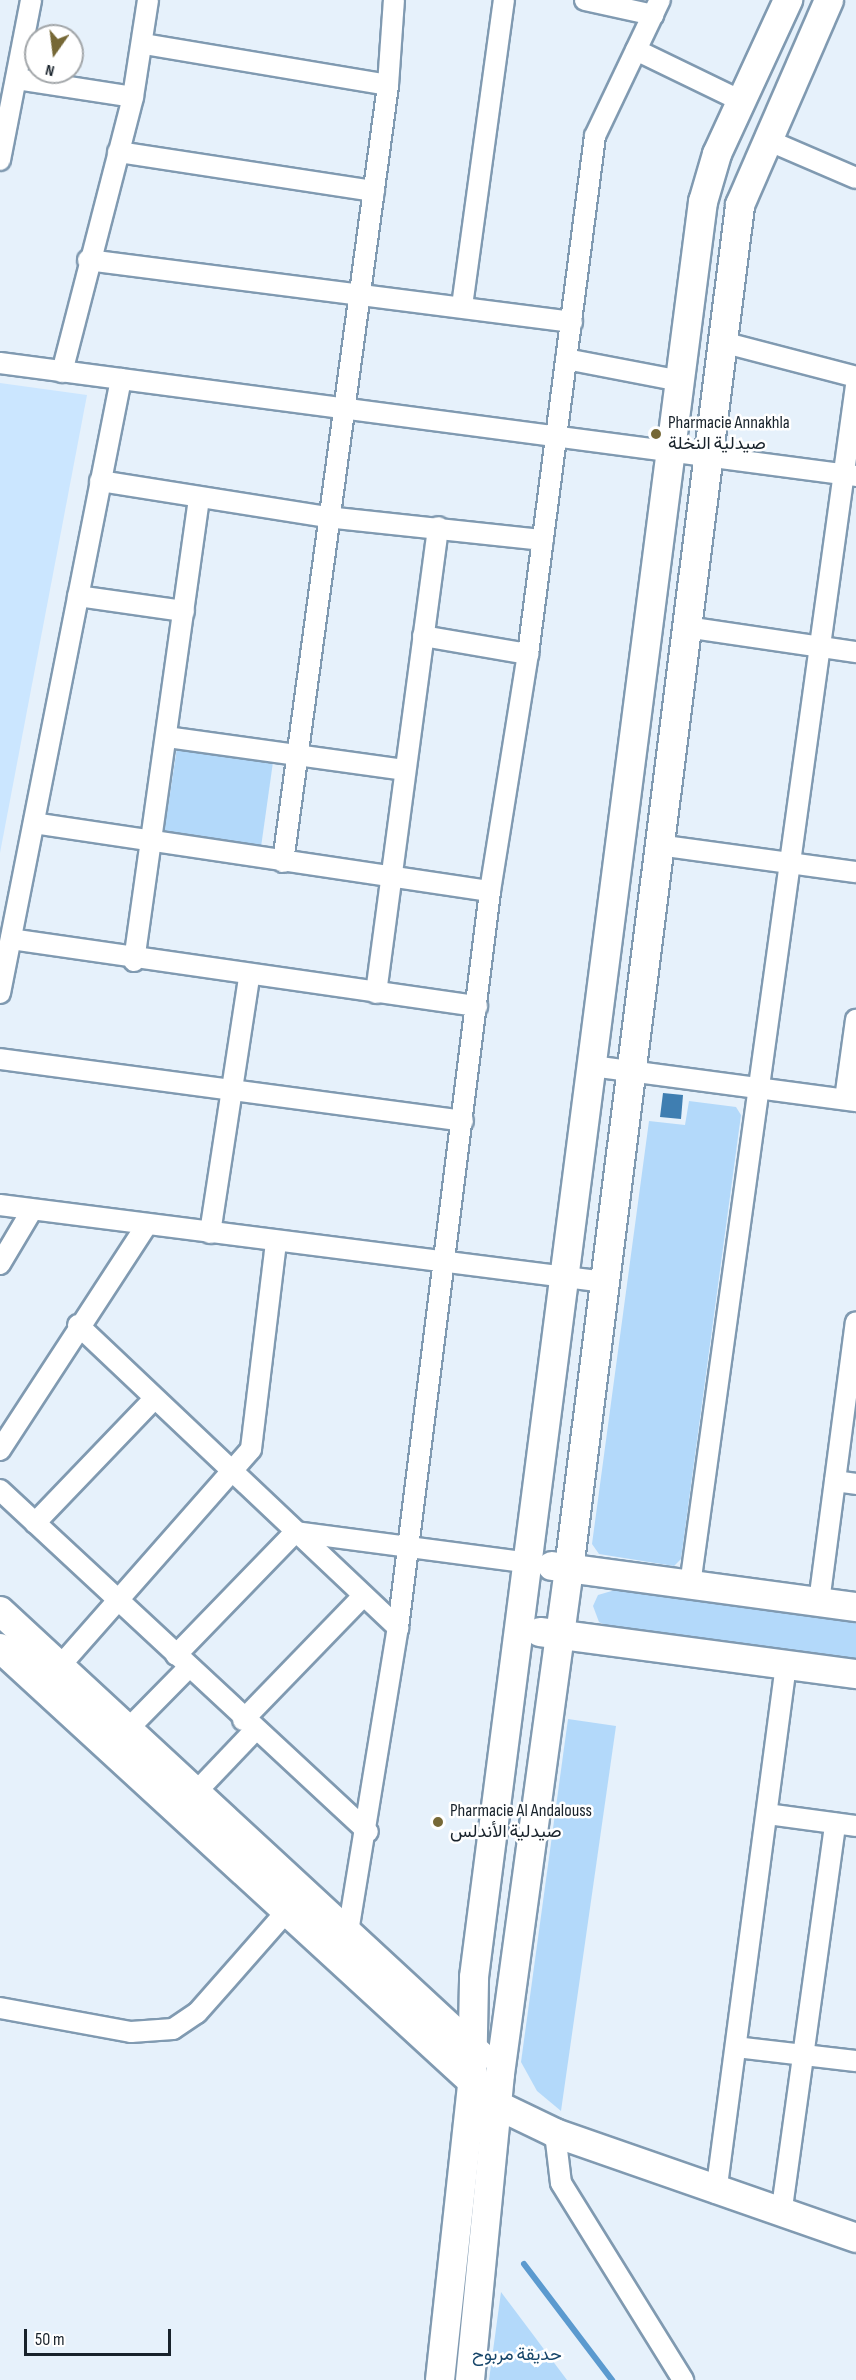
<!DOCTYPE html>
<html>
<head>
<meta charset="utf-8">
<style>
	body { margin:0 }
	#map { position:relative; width:856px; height:2380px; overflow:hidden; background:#e6f1fb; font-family:"Sofia Sans Condensed",Vazirmatn,sans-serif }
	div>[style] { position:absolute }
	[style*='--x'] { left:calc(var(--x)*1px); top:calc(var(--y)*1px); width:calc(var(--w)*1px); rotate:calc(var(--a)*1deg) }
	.built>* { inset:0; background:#cbe6ff }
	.green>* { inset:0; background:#b3d9fa }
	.stream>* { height:6px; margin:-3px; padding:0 3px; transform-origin:3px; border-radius:3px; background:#5b9acf }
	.building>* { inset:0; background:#3f7eb1 }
	.roads { filter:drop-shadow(2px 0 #809ab1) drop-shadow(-2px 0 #809ab1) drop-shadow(0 2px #809ab1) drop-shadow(0 -2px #809ab1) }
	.street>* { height:20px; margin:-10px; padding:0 10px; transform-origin:10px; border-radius:10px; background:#fff }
	.secondary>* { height:28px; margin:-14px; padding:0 14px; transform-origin:14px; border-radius:14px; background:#fff }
	.dots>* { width:16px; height:16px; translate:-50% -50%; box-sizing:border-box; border:3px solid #fff; border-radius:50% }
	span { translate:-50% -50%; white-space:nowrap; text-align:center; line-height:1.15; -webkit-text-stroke:5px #fff; paint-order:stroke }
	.poi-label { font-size:18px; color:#18222b }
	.left { translate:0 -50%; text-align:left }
	.park-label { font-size:18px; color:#17466a }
	.north { position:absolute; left:24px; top:24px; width:60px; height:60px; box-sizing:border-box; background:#fff; border:2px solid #a3a7aa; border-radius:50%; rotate:194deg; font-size:16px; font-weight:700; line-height:24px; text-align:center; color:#18222b }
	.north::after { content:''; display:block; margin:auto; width:21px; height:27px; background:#766836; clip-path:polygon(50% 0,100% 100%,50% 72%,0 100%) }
	.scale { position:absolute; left:24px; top:2329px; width:147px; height:27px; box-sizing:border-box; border:3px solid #18222b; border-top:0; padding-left:8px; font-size:18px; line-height:21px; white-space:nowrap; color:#18222b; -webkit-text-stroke:4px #fff; paint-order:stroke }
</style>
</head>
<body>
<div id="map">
	<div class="built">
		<i style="clip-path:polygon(0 383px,87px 395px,0 853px)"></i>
	</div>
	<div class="green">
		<i style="clip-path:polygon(177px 748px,273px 762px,261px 847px,164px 833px)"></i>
		<i style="clip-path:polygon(689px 1101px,736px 1107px,741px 1115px,681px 1559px,674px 1566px,599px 1554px,592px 1544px,649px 1121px,685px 1125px)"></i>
		<i style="clip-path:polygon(615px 1590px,856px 1622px,856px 1660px,609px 1627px,599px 1622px,593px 1606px,598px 1595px)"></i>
		<i style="clip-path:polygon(568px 1719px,616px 1726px,561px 2111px,537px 2091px,521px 2062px)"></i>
		<i style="clip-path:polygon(501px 2292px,567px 2380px,489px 2380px)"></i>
	</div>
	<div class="stream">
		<i style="--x:524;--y:2264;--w:146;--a:52.8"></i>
	</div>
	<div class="building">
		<i style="clip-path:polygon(663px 1093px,683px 1095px,681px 1119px,660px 1117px)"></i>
	</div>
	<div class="roads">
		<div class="street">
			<i style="--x:585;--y:0;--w:70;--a:12.4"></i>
			<i style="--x:144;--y:44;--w:247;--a:9.5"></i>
			<i style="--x:636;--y:50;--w:117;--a:25.9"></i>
			<i style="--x:17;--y:79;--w:117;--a:8.8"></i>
			<i style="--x:765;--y:139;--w:99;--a:23.2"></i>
			<i style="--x:118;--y:152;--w:259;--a:8.7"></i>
			<i style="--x:0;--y:160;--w:163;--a:-79"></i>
			<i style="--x:88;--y:260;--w:488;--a:7.3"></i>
			<i style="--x:462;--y:306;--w:309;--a:-82.2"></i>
			<i style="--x:722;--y:342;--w:138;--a:14.6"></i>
			<i style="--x:566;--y:359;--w:116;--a:10.9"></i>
			<i style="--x:0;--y:363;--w:863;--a:7.52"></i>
			<i style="--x:62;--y:372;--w:284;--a:-75.5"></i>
			<i style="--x:133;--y:97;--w:98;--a:-81.2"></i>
			<i style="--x:100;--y:481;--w:230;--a:9"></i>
			<i style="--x:327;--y:517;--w:217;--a:6.1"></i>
			<i style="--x:78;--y:596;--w:107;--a:8.1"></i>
			<i style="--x:686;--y:627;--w:172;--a:8.4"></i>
			<i style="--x:423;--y:636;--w:107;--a:9.7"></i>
			<i style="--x:167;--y:737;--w:240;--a:7.9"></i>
			<i style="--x:34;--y:823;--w:461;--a:8.5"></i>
			<i style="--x:658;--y:845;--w:200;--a:7.8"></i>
			<i style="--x:283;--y:862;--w:784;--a:-82.3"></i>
			<i style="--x:388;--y:85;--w:85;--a:-86"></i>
			<i style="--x:11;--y:939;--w:471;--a:8.2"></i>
			<i style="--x:134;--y:961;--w:468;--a:-82"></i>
			<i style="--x:0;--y:993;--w:626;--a:-78.85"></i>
			<i style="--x:376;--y:993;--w:470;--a:-82.4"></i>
			<i style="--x:0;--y:1059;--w:467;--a:7.6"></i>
			<i style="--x:592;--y:1066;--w:266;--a:7.6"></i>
			<i style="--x:845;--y:1099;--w:80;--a:-82.1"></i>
			<i style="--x:0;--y:1205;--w:610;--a:7.25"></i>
			<i style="--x:210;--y:1233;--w:258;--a:-81.3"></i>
			<i style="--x:0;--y:1264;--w:63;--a:-59.3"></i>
			<i style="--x:78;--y:1325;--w:441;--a:43.4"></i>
			<i style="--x:0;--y:1450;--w:267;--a:-56.9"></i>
			<i style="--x:835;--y:1481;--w:21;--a:8"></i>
			<i style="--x:0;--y:1490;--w:502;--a:42.9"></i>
			<i style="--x:35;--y:1523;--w:172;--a:-46.2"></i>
			<i style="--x:690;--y:1585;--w:1210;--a:-82.12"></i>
			<i style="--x:819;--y:1602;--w:282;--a:-82.5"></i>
			<i style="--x:176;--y:1655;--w:171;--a:-45.9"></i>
			<i style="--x:295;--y:1532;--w:236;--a:7.5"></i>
			<i style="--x:60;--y:1666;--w:289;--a:-48.6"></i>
			<i style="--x:251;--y:1449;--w:209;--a:-83.1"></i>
			<i style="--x:243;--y:1720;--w:171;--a:-45.9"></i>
			<i style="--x:129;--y:1728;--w:86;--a:-45.5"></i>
			<i style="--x:196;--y:1792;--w:86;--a:-46.4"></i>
			<i style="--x:767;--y:1814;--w:90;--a:7.7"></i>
			<i style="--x:348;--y:1932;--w:308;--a:-80.7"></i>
			<i style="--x:398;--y:1628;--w:743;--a:-82.88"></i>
			<i style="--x:490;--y:891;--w:240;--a:-80.9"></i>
			<i style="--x:528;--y:654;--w:522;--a:-82.63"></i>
			<i style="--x:595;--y:136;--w:151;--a:-64.5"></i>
			<i style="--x:0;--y:2008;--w:133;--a:10.4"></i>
			<i style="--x:131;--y:2032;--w:42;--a:-4.1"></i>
			<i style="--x:173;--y:2029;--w:29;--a:-34"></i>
			<i style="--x:197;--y:2013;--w:136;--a:-48.6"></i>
			<i style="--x:736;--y:2047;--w:121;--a:6.7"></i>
			<i style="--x:555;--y:2133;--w:50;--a:83.2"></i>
			<i style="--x:561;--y:2183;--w:232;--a:58.2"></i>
			<i style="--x:716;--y:2193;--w:533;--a:-82.45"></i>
			<i style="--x:781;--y:2215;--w:395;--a:-82.1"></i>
		</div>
		<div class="secondary">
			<i style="--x:552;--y:1566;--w:307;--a:7.7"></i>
			<i style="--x:0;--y:1611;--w:654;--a:42.77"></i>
			<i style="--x:540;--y:1632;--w:319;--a:7.6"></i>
			<i style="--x:0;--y:1648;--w:677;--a:42.55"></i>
			<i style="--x:499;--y:2106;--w:62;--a:25.7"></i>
			<i style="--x:555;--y:2133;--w:319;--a:19.2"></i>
			<i style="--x:440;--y:2380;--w:297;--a:-83.8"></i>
			<i style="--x:472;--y:2085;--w:108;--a:-88.9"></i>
			<i style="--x:474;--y:1977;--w:1790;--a:-82.65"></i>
			<i style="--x:703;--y:202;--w:50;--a:-73.7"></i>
			<i style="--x:717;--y:154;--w:170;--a:-65.2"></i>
			<i style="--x:470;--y:2380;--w:307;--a:-84.4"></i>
			<i style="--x:500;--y:2074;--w:510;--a:-82.22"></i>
			<i style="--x:569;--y:1569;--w:1375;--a:-82.85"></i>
			<i style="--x:740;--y:205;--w:223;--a:-66.5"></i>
		</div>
	</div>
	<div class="dots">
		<i style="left:656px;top:434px;background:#766836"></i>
		<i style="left:438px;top:1822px;background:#766836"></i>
	</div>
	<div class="poi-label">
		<span class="left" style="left:668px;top:434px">Pharmacie Annakhla<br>صيدلية النخلة</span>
		<span class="left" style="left:450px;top:1822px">Pharmacie Al Andalouss<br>صيدلية الأندلس</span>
	</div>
	<div class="park-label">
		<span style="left:517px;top:2355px">حديقة مربوح</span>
	</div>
	<div class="north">N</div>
	<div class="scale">50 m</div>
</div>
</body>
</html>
